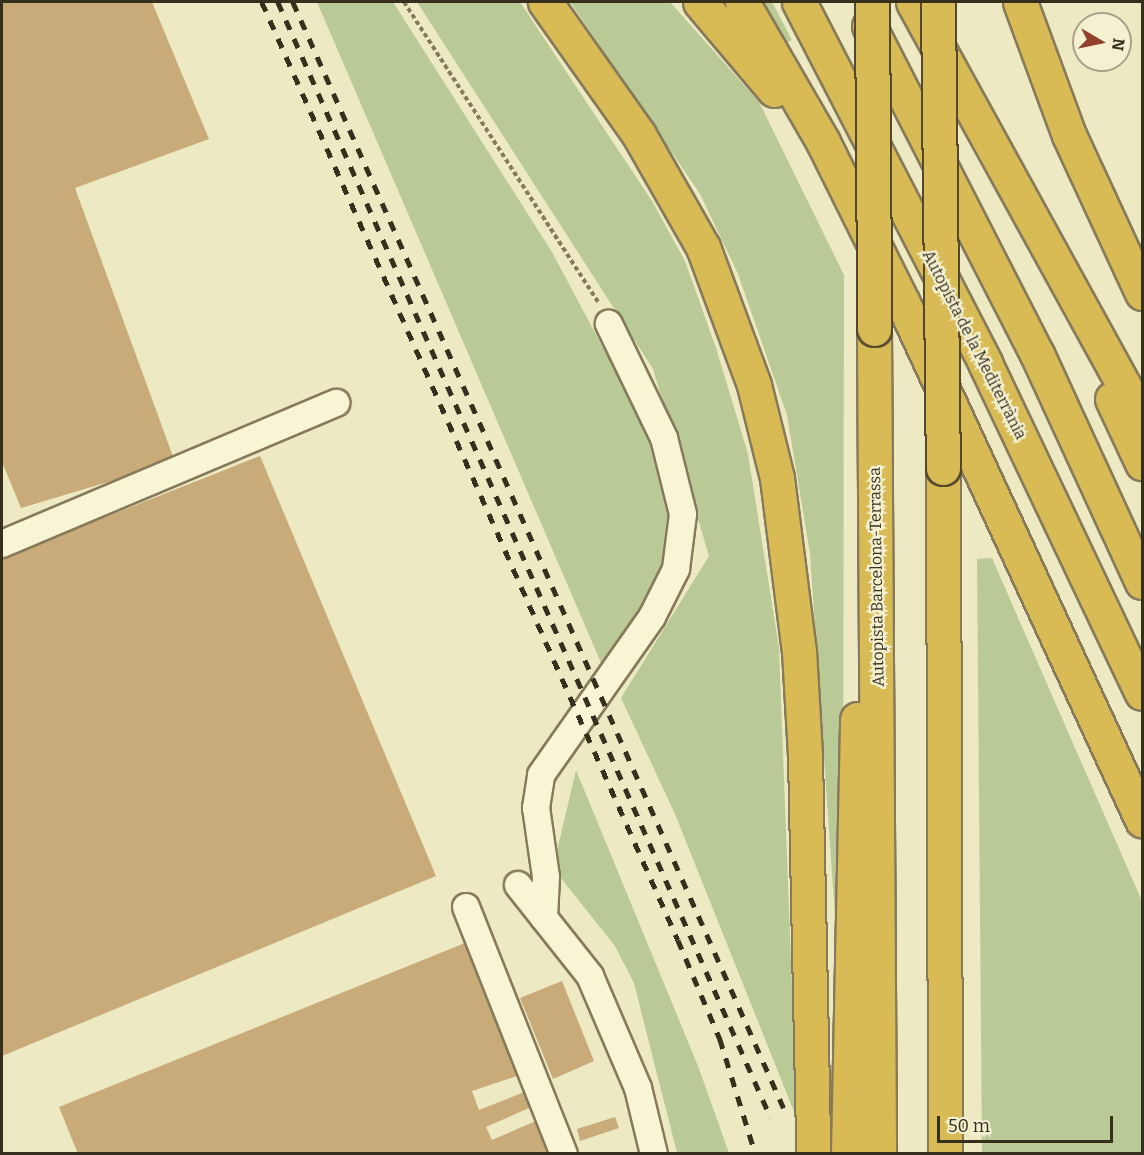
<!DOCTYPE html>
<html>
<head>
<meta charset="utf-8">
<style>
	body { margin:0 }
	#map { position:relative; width:1144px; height:1155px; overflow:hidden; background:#ece9c3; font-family:Bitter,serif }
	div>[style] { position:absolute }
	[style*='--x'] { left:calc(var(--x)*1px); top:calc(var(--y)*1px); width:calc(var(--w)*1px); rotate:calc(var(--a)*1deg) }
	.green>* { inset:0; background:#baca97 }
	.building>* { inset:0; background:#c9ab7a }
	.path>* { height:4px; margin-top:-2px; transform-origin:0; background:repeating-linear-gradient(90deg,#867a5a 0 4.5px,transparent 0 7.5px) }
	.roads { filter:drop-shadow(2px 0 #867a5a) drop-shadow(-2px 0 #867a5a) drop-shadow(0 2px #867a5a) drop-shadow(0 -2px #867a5a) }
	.minor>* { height:26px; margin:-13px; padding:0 13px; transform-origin:13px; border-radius:13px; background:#f8f4d6 }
	.highway>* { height:33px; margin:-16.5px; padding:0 16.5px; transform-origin:16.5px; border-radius:16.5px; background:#d9bb56 }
	.rail>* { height:4.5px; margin-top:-2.25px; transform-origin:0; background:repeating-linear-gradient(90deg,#362f1e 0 10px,transparent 0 20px) }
	.bridges { filter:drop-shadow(2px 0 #54482e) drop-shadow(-2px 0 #54482e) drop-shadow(0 2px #54482e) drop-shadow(0 -2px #54482e) }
	.highway-bridge>* { height:33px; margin:-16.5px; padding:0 16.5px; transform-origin:16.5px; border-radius:16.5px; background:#d9bb56 }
	span { translate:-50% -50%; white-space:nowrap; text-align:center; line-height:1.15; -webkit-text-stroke:4.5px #f4f1d2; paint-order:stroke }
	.street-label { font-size:16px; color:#362f1e }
	.frame { position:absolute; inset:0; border:3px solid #362f1e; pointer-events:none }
	.north { position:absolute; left:1072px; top:12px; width:60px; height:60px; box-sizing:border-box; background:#f4f1d2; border:2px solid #a8a38a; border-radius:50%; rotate:99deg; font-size:16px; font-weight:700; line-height:24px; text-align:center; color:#362f1e }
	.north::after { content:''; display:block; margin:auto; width:21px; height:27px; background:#93412c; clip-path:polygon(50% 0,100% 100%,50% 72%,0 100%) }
	.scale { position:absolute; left:937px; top:1116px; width:176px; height:27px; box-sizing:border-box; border:3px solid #362f1e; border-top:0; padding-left:8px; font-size:18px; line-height:21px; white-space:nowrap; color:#362f1e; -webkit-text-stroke:4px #f4f1d2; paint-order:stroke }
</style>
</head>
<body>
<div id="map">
	<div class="green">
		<i style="clip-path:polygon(317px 2px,393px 2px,552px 252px,644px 425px,674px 527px,661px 575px,605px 672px)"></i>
		<i style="clip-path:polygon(417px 2px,520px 2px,652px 201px,685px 261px,716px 348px,748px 454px,779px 648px,797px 1119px,675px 814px,621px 698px,709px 556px,653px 369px)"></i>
		<i style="clip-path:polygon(570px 2px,670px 2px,759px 102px,844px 275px,843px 961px,838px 961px,810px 554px,787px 415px,738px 274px,700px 194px)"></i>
		<i style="clip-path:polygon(756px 2px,772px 2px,792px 40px,782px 45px)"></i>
		<i style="clip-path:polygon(992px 558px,1142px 901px,1142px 1153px,982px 1153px,977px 559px)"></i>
		<i style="clip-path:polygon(576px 770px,698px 1066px,729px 1153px,677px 1153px,634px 983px,615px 946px,553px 868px)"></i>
	</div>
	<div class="building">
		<i style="clip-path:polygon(2px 2px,152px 2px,209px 139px,75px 188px,175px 462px,21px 508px,2px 462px)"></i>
		<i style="clip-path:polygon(260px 456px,436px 876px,2px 1056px,2px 558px)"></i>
		<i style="clip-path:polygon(465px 943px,517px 1076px,472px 1091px,479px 1110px,532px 1089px,538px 1104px,486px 1127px,492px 1140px,536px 1121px,549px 1154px,78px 1154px,59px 1107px)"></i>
		<i style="clip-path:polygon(562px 981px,594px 1061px,553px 1079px,520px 998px)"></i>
		<i style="clip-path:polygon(615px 1117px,619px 1128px,580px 1141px,577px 1129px)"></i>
	</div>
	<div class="path">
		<i style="--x:404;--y:2;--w:359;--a:57.1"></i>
	</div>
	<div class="roads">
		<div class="minor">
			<i style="--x:2;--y:544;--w:363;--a:-22.9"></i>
			<i style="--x:518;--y:885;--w:116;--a:51.6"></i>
			<i style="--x:590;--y:976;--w:122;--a:66.8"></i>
			<i style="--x:638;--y:1088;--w:68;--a:76.4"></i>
			<i style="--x:466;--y:907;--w:266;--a:68.4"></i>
			<i style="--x:544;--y:918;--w:41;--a:-87.2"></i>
			<i style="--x:546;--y:877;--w:70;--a:-98.2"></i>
			<i style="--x:536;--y:808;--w:33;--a:-81"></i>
			<i style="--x:541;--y:775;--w:193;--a:-54.9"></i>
			<i style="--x:652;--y:617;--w:54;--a:-63.4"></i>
			<i style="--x:676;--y:569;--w:55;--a:-82.7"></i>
			<i style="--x:683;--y:514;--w:78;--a:-104"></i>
			<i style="--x:664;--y:438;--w:127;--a:-115.8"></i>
		</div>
		<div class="highway">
			<i style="--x:545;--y:2;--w:163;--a:54.7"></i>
			<i style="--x:639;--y:135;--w:129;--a:60.3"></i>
			<i style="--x:703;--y:247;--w:147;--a:69.7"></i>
			<i style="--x:754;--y:385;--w:96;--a:76.1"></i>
			<i style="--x:777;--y:478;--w:174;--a:82.8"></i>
			<i style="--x:799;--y:651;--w:105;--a:86.7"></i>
			<i style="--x:805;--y:756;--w:398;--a:88.8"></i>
			<i style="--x:700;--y:2;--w:115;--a:49.9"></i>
			<i style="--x:742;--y:2;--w:162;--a:59.9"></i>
			<i style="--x:823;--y:142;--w:180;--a:63.6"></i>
			<i style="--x:903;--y:303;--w:570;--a:65.19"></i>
			<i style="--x:799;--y:2;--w:406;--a:62.7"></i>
			<i style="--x:985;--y:363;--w:365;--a:64.6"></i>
			<i style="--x:913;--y:2;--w:476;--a:61.2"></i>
			<i style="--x:1020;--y:2;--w:142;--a:69.8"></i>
			<i style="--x:1069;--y:135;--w:174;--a:65.2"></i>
			<i style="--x:869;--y:26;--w:369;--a:62.9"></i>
			<i style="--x:1037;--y:354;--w:251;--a:65.3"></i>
			<i style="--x:874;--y:329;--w:825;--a:89.65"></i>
			<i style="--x:1112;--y:399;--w:71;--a:64.9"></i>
			<i style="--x:943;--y:468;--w:686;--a:89.83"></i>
			<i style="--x:848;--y:1154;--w:435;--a:-88.8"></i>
		</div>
	</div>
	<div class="rail">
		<i style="--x:262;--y:2;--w:1026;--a:66.08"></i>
		<i style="--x:678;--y:940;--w:108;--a:67"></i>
		<i style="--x:720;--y:1039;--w:115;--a:72.8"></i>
		<i style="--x:278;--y:2;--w:1220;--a:66.17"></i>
		<i style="--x:293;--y:2;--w:1215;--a:66.07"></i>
	</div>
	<div class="bridges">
		<div class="highway-bridge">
			<i style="--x:872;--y:2;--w:327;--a:89.6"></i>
			<i style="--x:938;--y:2;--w:466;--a:89.4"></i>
		</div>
	</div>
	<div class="street-label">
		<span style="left:974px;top:345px;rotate:63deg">Autopista de la Mediterrània</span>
		<span style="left:877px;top:577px;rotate:-91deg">Autopista Barcelona-Terrassa</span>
	</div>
	<div class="frame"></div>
	<div class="north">N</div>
	<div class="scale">50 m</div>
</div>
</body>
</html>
